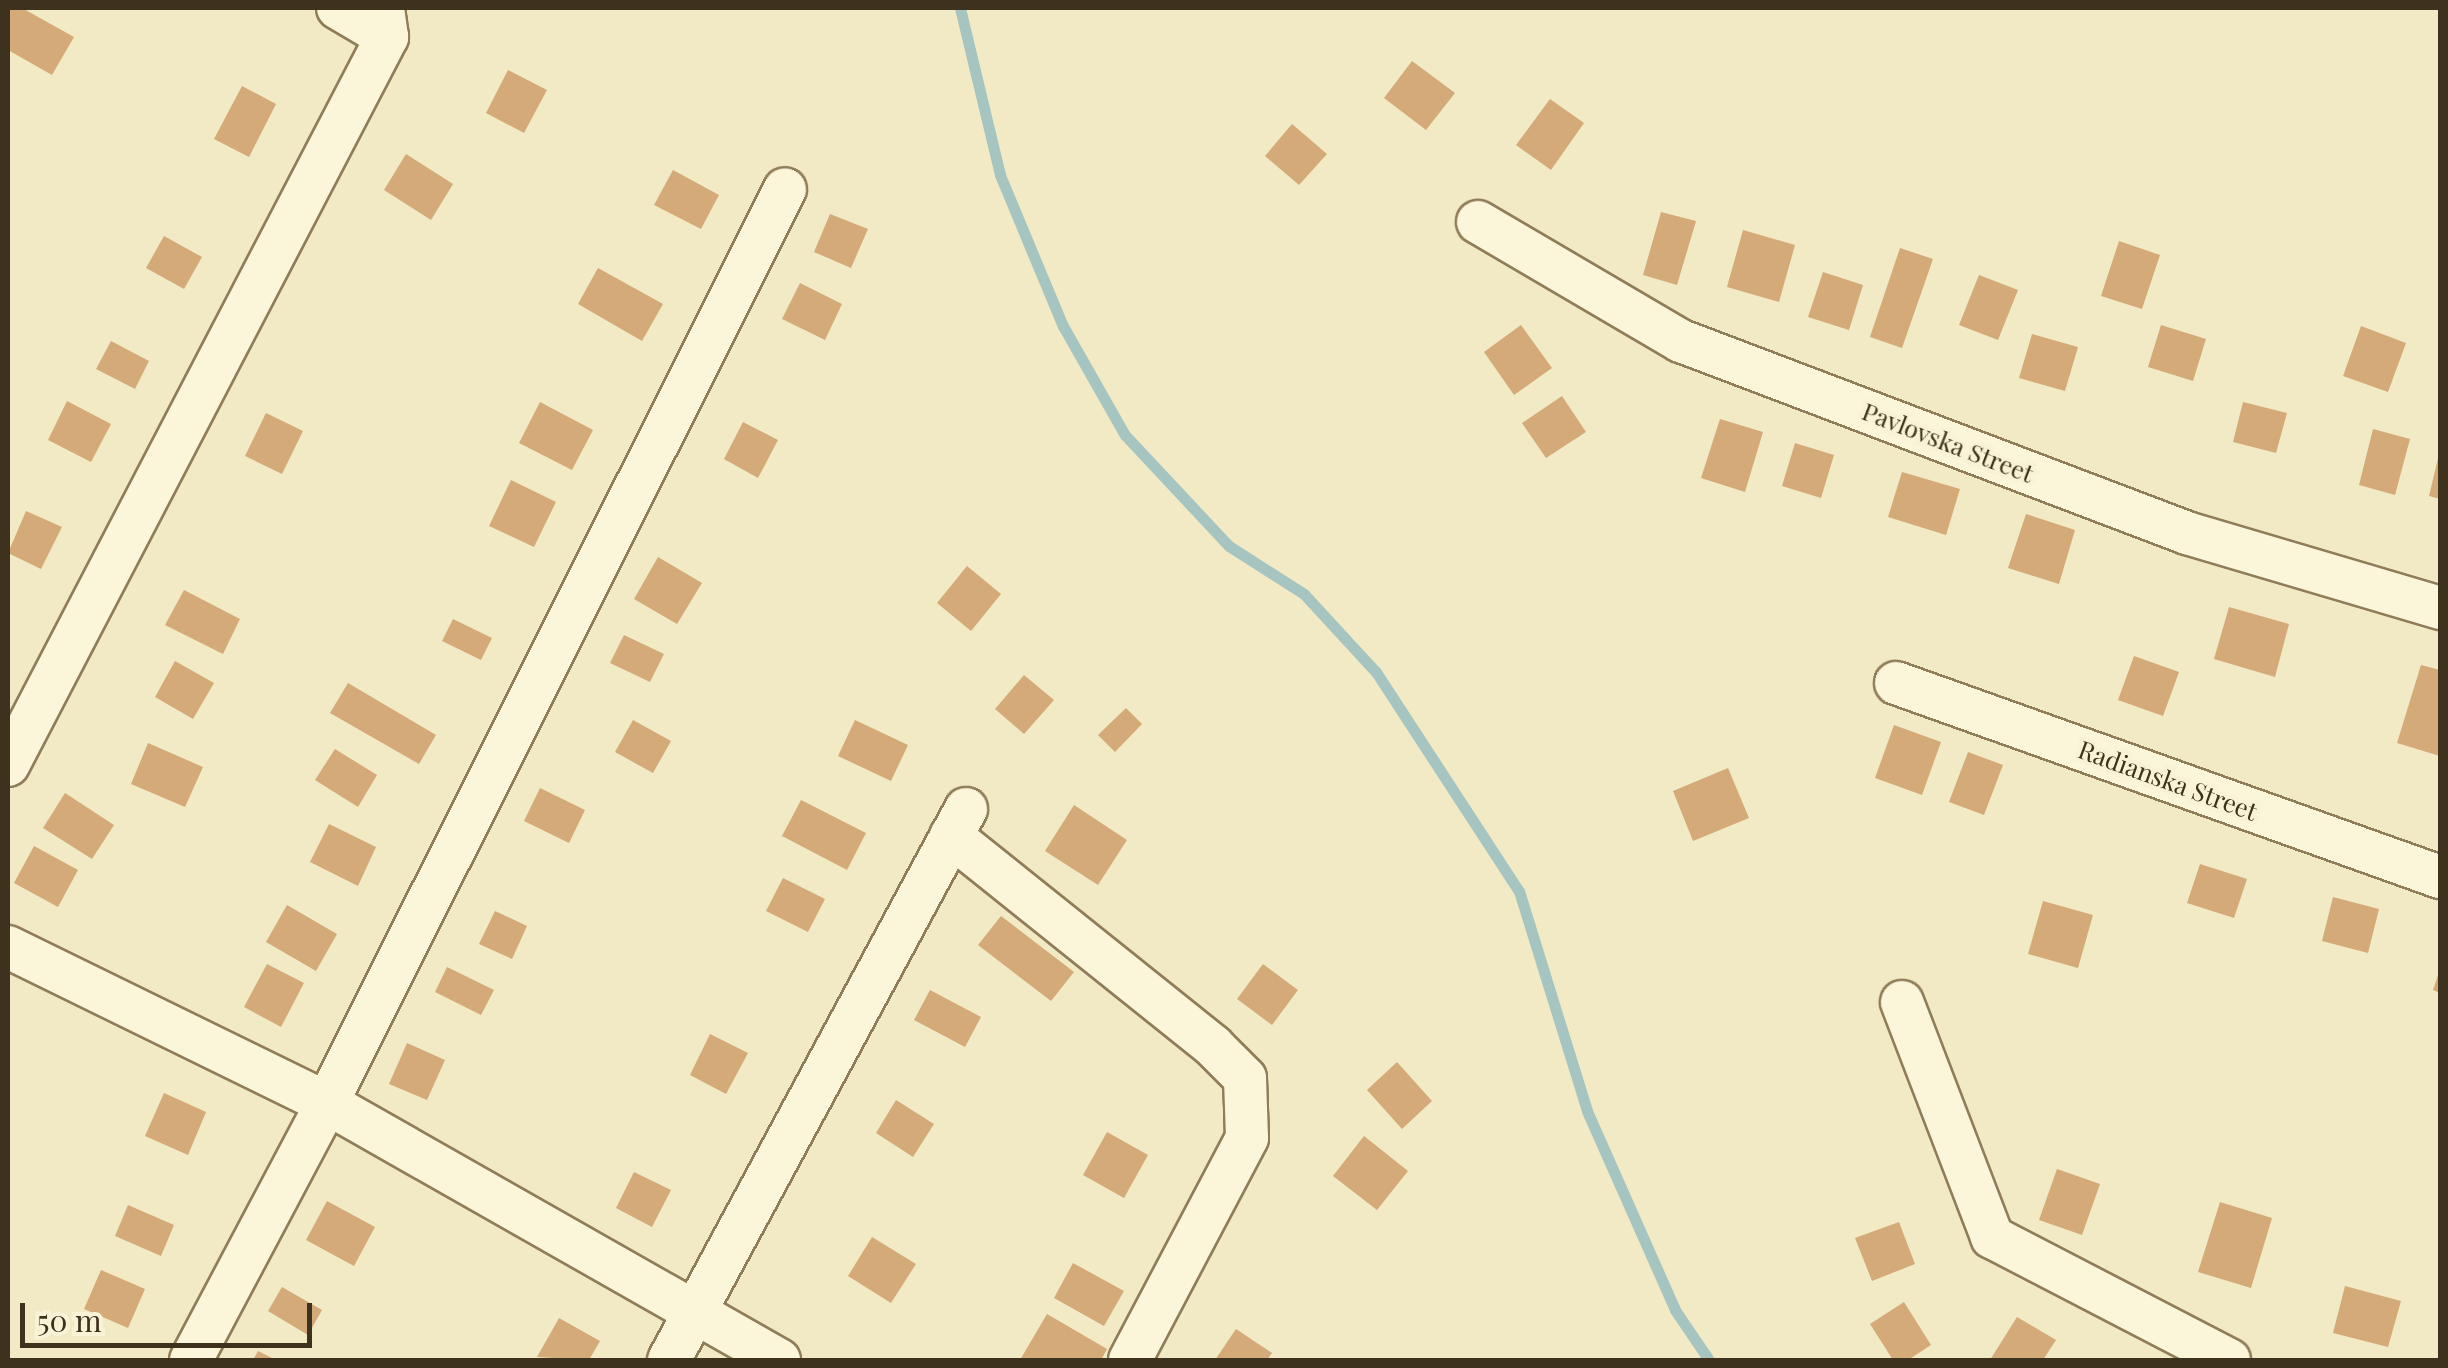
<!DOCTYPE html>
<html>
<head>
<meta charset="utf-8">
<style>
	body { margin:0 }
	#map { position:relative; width:2448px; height:1368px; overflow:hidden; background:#f2eac5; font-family:"Playfair Display",serif }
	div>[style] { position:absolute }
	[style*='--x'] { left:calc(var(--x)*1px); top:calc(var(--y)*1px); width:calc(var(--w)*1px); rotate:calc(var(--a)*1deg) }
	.stream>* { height:11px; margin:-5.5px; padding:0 5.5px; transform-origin:5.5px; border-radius:5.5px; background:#a7c5c0 }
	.building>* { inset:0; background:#d3aa78 }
	.roads { filter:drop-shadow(2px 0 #8f7d59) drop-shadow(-2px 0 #8f7d59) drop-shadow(0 2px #8f7d59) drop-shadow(0 -2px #8f7d59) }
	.minor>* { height:42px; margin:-21px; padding:0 21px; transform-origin:21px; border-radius:21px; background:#fbf6da }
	span { translate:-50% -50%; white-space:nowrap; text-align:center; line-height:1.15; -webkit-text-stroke:8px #f8f3d6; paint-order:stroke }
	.street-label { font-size:25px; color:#3e321e }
	.frame { position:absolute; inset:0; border:10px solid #3e321e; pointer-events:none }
	.scale { position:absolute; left:20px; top:1303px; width:292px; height:45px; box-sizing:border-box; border:5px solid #3e321e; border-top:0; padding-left:12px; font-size:30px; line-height:35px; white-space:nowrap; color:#3e321e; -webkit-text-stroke:8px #f8f3d6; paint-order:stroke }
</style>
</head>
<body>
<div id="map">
	<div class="stream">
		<i style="--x:960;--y:8;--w:172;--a:76.5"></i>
		<i style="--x:1000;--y:175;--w:164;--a:67.4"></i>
		<i style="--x:1063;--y:326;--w:125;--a:60.4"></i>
		<i style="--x:1125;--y:435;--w:152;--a:46.9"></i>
		<i style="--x:1229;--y:546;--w:89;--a:32.6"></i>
		<i style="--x:1304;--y:594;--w:106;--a:47.3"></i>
		<i style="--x:1376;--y:672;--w:262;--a:56.9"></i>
		<i style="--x:1519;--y:891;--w:230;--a:72.8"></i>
		<i style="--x:1587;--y:1111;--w:218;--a:66.1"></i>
		<i style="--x:1675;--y:1310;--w:60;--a:55.8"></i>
	</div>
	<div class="building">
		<i style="clip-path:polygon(9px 8px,22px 8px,74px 37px,52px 75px,8px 50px)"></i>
		<i style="clip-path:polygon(1412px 61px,1455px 93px,1426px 130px,1384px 98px)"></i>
		<i style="clip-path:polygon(508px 70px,547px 90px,524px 133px,486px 113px)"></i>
		<i style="clip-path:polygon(242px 86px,276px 104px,249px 157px,214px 139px)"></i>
		<i style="clip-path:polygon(1550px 99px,1584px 123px,1551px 170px,1516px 145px)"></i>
		<i style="clip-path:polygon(1292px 124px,1327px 154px,1299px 185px,1265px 156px)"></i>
		<i style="clip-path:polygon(406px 154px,453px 184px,431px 220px,384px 190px)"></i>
		<i style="clip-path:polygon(673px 170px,719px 195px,701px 229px,654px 205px)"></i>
		<i style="clip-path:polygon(1661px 212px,1696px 221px,1677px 285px,1643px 275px)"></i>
		<i style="clip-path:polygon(830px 214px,868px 229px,851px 268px,814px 252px)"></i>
		<i style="clip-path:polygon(1743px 230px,1795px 245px,1779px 302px,1727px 287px)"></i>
		<i style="clip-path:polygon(164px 236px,202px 257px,184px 289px,146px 268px)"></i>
		<i style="clip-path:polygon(2119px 241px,2160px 255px,2142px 309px,2101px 296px)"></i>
		<i style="clip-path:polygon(1900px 248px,1933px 259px,1902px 348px,1870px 337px)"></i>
		<i style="clip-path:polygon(598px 268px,663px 304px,642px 341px,578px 304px)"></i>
		<i style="clip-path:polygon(1823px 272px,1863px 285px,1849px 330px,1808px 317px)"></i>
		<i style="clip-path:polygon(1979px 275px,2018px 290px,1998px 340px,1959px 325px)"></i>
		<i style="clip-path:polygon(800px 283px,842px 304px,825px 340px,782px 319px)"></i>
		<i style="clip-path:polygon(1521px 325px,1552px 368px,1514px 395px,1484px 352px)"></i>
		<i style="clip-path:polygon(2161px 325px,2206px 339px,2193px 381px,2148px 367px)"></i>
		<i style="clip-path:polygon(2361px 326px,2406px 343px,2388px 392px,2343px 376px)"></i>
		<i style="clip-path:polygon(2032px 334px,2078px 347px,2065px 391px,2019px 378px)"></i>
		<i style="clip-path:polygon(111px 341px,149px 361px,135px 389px,96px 369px)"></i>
		<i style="clip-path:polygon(1562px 396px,1586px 432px,1546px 458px,1522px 423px)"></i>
		<i style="clip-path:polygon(67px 401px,111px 424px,91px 462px,48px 440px)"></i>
		<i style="clip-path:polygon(540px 402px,593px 430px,572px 470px,519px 443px)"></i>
		<i style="clip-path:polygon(2243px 402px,2287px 413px,2276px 453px,2233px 442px)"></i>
		<i style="clip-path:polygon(266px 413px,303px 431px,282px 474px,245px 456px)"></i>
		<i style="clip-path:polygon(1720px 419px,1763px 432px,1745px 492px,1701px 478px)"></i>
		<i style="clip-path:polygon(743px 422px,778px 440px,758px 478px,724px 459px)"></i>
		<i style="clip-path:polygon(2373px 429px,2410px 439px,2395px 495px,2359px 485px)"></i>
		<i style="clip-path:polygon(1795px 443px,1834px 455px,1821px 498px,1782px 486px)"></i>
		<i style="clip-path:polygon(2439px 454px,2440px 454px,2440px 499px,2429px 496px)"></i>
		<i style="clip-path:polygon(1902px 472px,1960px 489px,1946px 535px,1888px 517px)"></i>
		<i style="clip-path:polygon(511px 480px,556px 502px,534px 547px,489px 526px)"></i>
		<i style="clip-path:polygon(26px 511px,62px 527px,41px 569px,8px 553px)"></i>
		<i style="clip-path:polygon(2026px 514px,2075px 530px,2059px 584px,2008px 568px)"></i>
		<i style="clip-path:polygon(658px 557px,702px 583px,677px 624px,634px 599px)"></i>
		<i style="clip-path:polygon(967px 566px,1001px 594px,971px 631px,937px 603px)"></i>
		<i style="clip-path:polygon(184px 590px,240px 619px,223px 654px,165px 625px)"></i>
		<i style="clip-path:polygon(2229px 607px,2289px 624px,2275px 677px,2214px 659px)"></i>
		<i style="clip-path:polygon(453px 619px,492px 638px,481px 660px,442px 641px)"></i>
		<i style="clip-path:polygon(624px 635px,664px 654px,650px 682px,610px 663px)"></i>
		<i style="clip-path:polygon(2134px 656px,2179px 672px,2163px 716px,2118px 700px)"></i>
		<i style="clip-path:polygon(175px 661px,214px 683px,193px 719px,155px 697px)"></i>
		<i style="clip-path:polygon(2421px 665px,2440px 670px,2440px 756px,2397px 743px)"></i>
		<i style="clip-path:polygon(1024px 675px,1054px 700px,1024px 734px,995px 709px)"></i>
		<i style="clip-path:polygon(348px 683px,436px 735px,419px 764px,330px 713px)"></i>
		<i style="clip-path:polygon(1126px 708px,1142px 724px,1115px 752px,1098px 735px)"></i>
		<i style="clip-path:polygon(633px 720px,671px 741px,653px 773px,615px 752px)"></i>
		<i style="clip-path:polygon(855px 720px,908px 745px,891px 781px,838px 756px)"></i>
		<i style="clip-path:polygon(1894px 725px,1941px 742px,1922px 795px,1875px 778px)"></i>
		<i style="clip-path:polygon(148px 743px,203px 767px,185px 807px,131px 784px)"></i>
		<i style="clip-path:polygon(335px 749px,377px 775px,358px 807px,315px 780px)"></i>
		<i style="clip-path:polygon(1968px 752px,2003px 765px,1984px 815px,1949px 802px)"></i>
		<i style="clip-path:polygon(1728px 768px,1749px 818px,1693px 841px,1673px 791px)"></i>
		<i style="clip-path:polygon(540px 788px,585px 810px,569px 843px,524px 821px)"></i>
		<i style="clip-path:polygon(65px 793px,114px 825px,92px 859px,43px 828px)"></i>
		<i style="clip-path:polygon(801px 800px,866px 833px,847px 870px,782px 836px)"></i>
		<i style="clip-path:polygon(1074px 805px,1127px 840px,1098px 885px,1045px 851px)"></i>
		<i style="clip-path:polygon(329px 824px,376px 847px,358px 886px,310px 862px)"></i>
		<i style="clip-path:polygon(34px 846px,78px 870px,58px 907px,14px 883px)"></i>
		<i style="clip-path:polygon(2200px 864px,2247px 879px,2234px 918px,2187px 903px)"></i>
		<i style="clip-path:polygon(783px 878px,825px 899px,808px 932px,766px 911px)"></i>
		<i style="clip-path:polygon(2333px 897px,2379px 909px,2368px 953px,2322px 941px)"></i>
		<i style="clip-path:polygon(2043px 901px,2093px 915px,2078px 968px,2028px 954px)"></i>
		<i style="clip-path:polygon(287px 905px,337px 934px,316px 971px,266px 942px)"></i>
		<i style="clip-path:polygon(495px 911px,527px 926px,512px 959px,479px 944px)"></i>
		<i style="clip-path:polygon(1001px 916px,1074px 972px,1051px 1001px,978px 945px)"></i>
		<i style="clip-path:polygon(267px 964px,304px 983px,281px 1027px,244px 1007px)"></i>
		<i style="clip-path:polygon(1263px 964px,1298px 990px,1272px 1025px,1237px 999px)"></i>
		<i style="clip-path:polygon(447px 967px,494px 990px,481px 1015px,435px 992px)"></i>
		<i style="clip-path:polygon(2440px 969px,2440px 993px,2433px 990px)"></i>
		<i style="clip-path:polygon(930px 990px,981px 1017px,965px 1047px,914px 1020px)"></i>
		<i style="clip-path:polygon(710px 1034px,748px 1053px,726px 1094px,690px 1075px)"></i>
		<i style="clip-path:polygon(407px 1043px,445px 1060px,427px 1100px,389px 1084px)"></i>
		<i style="clip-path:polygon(1397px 1062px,1432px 1101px,1402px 1129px,1367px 1090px)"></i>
		<i style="clip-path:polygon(164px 1093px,206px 1112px,188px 1155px,145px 1136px)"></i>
		<i style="clip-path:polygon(896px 1100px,934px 1124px,913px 1157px,876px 1133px)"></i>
		<i style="clip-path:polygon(1107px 1132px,1148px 1155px,1124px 1198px,1083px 1175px)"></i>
		<i style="clip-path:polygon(1364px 1136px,1408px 1171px,1377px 1210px,1333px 1176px)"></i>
		<i style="clip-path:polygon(2057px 1169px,2100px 1184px,2082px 1235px,2039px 1220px)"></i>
		<i style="clip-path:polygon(634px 1172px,671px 1190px,652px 1227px,616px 1208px)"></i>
		<i style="clip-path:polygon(327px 1201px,375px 1227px,354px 1266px,306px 1240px)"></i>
		<i style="clip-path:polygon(2220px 1202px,2272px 1218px,2251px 1288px,2198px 1272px)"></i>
		<i style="clip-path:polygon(128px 1205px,174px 1225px,161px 1256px,115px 1236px)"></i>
		<i style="clip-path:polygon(1899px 1222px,1915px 1264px,1872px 1281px,1855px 1238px)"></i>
		<i style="clip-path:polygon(872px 1237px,916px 1264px,891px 1303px,848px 1276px)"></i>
		<i style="clip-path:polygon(1073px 1263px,1124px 1291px,1104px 1326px,1054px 1298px)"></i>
		<i style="clip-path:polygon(101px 1270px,145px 1289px,128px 1328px,84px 1309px)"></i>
		<i style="clip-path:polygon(2345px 1286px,2401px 1301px,2388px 1347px,2333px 1333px)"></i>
		<i style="clip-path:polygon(282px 1287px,322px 1310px,308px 1335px,268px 1311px)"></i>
		<i style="clip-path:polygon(1904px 1302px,1931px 1345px,1908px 1360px,1893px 1360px,1870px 1324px)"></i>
		<i style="clip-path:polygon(1047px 1314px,1107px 1349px,1101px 1360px,1020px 1360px)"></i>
		<i style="clip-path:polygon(2017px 1317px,2056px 1340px,2043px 1360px,1990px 1360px)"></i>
		<i style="clip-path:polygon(559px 1318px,600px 1341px,589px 1360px,537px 1357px)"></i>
		<i style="clip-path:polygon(1236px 1329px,1272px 1353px,1267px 1360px,1215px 1360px)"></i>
		<i style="clip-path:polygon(258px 1351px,276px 1360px,253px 1360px)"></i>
	</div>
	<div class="roads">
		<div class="minor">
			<i style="--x:338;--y:8;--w:57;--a:30.6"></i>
			<i style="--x:1478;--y:222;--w:235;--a:30.4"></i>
			<i style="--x:1681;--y:341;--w:541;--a:20.78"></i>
			<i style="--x:2187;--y:533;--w:264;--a:16.5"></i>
			<i style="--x:1896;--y:683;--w:578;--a:19.63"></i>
			<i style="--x:8;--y:765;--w:821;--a:-62.5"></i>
			<i style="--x:387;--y:37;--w:29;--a:-98"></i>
			<i style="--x:951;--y:836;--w:336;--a:38.7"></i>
			<i style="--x:1213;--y:1046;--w:45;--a:45"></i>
			<i style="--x:1245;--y:1078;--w:60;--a:88.1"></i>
			<i style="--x:1247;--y:1138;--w:251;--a:117.8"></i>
			<i style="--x:8;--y:947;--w:355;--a:26.1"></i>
			<i style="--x:327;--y:1103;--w:520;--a:29.62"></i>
			<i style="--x:1902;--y:1002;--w:252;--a:69"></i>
			<i style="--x:1992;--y:1237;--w:267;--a:27.4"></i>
			<i style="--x:191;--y:1360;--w:291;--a:-62.1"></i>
			<i style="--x:327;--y:1103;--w:1022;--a:-63.38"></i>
			<i style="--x:669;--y:1360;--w:626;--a:-61.67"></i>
		</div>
	</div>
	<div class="street-label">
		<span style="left:1948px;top:442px;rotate:21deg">Pavlovska Street</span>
		<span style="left:2168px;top:780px;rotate:20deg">Radianska Street</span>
	</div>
	<div class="frame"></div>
	<div class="scale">50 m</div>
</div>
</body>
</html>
